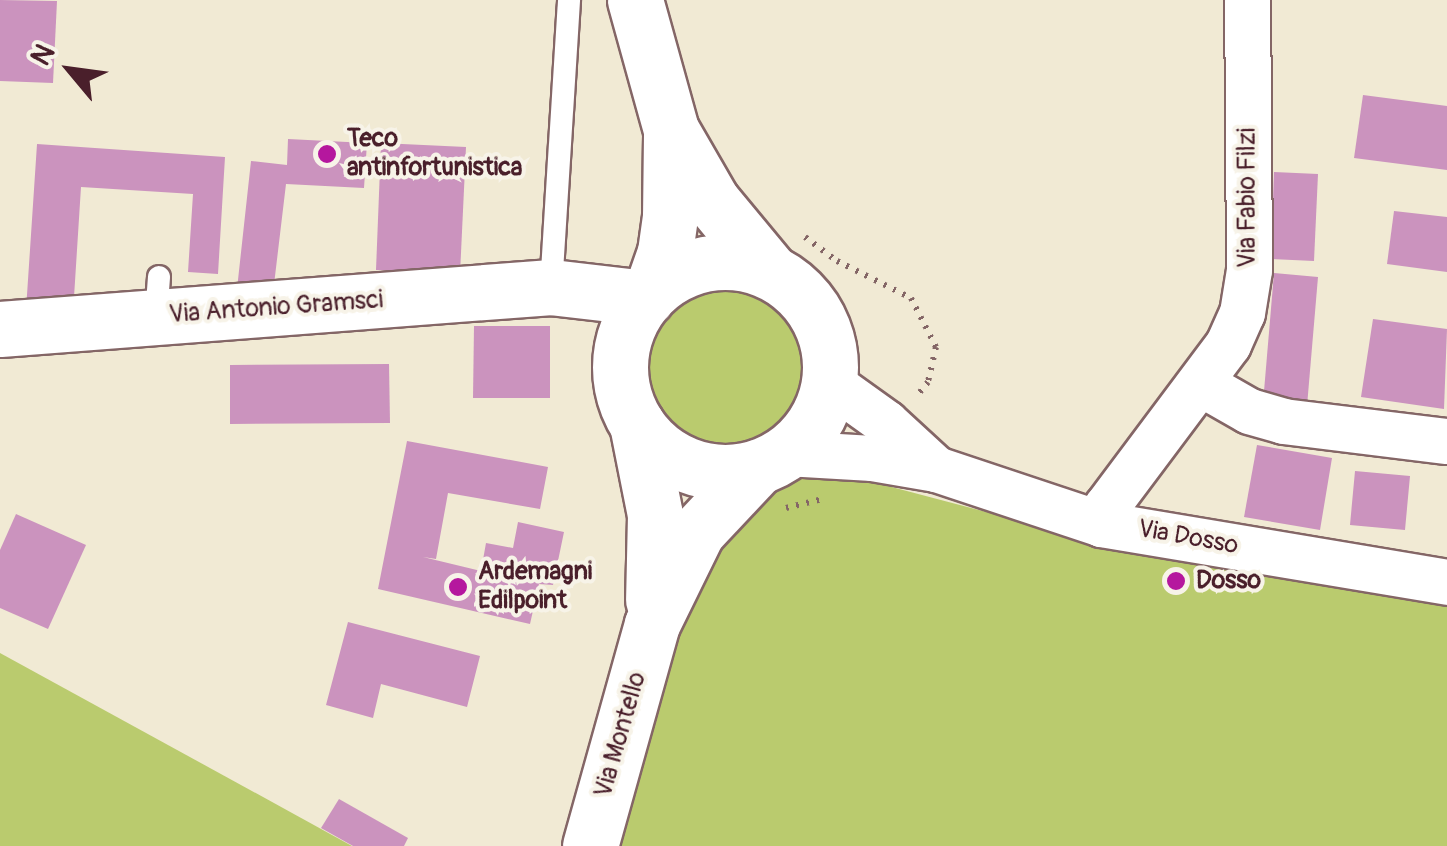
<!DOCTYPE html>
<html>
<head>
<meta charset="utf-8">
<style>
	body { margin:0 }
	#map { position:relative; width:1447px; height:846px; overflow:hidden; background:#f1ead4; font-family:Pangolin,sans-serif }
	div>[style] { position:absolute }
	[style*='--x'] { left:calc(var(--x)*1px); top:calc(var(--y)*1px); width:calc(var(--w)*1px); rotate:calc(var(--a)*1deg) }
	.green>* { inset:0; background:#bacb6e }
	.building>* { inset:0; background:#cb93be }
	.path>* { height:6px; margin-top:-3px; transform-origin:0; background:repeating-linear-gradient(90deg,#846666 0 2.5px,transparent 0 10.5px) }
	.roads { filter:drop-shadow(2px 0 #846666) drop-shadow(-2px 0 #846666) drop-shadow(0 2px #846666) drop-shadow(0 -2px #846666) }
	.lane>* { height:22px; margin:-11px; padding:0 11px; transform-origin:11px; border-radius:11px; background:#fff }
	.street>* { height:45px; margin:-22.5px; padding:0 22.5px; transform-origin:22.5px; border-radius:22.5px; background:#fff }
	.secondary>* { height:55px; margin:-27.5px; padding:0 27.5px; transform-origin:27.5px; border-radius:27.5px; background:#fff }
	.secondary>.ring { margin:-27.5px; padding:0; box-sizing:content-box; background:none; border:55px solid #fff; border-radius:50% }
	.dots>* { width:28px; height:28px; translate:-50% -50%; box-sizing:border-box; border:5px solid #f7f3e8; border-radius:50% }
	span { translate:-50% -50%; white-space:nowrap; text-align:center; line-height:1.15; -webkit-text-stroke:8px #f7f3e8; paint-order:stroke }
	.poi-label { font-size:25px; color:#4a1f2b; font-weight:700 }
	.left { translate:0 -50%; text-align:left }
	.street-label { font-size:25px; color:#4a1f2b }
	.north { position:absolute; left:20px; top:20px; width:100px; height:100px; -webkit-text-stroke:8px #f7f3e8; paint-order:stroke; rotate:299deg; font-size:28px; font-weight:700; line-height:40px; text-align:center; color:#4a1f2b }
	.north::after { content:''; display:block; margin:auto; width:35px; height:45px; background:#4a1f2b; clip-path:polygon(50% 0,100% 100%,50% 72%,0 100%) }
</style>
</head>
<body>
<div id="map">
	<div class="green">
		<i style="clip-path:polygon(726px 283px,750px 287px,790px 312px,809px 356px,809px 381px,789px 424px,771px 440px,726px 455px,869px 481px,1062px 532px,1447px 592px,1447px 846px,604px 846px,707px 451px,679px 440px,661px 424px,648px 403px,641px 356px,648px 333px,680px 297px)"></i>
		<i style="clip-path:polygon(0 653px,283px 808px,352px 846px,0 846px)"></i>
	</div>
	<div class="building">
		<i style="clip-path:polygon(0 0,57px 1px,53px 83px,0 81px)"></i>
		<i style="clip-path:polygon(1363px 95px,1447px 106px,1447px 170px,1354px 158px)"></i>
		<i style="clip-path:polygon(288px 139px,367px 143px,364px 188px,286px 184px,273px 293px,237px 289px,251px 161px,287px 165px)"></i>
		<i style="clip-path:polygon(381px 143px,466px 147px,460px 274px,376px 270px)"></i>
		<i style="clip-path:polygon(37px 144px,225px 157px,218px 274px,188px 272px,193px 194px,81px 187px,73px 313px,26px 310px)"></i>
		<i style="clip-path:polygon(1274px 172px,1318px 174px,1314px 261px,1271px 259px)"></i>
		<i style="clip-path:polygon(1394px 211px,1447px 217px,1447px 272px,1387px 264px)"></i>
		<i style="clip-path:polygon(1274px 273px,1318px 277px,1307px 406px,1263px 403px)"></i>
		<i style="clip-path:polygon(1373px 319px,1447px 329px,1444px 409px,1361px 397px)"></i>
		<i style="clip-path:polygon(474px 326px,550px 326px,550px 398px,473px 398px)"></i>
		<i style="clip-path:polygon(389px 364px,390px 423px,230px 424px,230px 365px)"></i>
		<i style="clip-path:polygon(407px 441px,548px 467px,540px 509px,448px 493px,436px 559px,423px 557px,481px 571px,486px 543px,513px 548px,518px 522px,564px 532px,553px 585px,539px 584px,530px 624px,378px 589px)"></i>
		<i style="clip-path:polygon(1257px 445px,1332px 458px,1320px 530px,1244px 517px)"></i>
		<i style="clip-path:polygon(1355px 471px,1410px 476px,1405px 530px,1350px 525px)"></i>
		<i style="clip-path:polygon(16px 514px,86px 545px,48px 629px,0 608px,0 550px)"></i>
		<i style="clip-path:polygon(348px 622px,480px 656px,467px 707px,381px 684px,373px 718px,326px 705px)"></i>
		<i style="clip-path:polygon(339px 799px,408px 838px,404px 846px,353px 846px,321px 828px)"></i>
	</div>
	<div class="path">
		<i style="--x:805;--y:237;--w:40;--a:37"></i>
		<i style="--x:837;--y:261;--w:83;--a:26.6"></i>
		<i style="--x:911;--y:298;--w:55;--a:63"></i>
		<i style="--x:936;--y:347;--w:36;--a:103"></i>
		<i style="--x:928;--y:382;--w:19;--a:129"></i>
		<i style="--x:786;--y:508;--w:37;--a:-14"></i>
	</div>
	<div class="roads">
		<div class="lane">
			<i style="--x:551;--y:287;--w:288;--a:-86.4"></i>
			<i style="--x:156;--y:317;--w:40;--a:-85.7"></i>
		</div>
		<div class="street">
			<i style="--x:829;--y:382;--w:70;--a:35.7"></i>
			<i style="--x:886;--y:423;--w:68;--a:42.6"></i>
			<i style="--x:1200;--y:383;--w:56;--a:29.7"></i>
			<i style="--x:1249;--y:411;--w:35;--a:16"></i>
			<i style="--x:1283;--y:421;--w:165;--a:7"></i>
			<i style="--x:786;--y:453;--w:86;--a:3.3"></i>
			<i style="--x:872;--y:458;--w:65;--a:9.8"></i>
			<i style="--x:936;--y:469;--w:174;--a:18.4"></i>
			<i style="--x:1101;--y:524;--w:351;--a:9.5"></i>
			<i style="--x:1101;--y:524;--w:18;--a:-74"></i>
			<i style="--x:1106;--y:507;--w:204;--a:-53.2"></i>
			<i style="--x:1228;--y:344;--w:34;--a:-66"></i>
			<i style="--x:1242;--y:313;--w:44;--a:-80.8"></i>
			<i style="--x:1249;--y:270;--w:270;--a:-90.4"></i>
		</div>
		<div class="secondary">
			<i style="--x:635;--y:0;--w:135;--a:74.5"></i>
			<i style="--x:671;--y:130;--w:82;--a:60"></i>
			<i style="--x:712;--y:201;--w:91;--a:50.4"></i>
			<i class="ring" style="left:620px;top:262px;width:155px;height:155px"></i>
			<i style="--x:651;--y:292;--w:42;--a:-70.7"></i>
			<i style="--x:665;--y:252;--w:35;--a:-82"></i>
			<i style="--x:670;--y:217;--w:84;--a:-89.3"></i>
			<i style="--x:0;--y:329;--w:553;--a:-4.36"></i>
			<i style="--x:551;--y:287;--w:96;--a:6.6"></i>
			<i style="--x:637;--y:424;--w:93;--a:78.8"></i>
			<i style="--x:655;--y:515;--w:85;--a:91.3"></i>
			<i style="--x:590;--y:846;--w:230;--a:-74.4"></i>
			<i style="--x:652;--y:624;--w:102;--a:-63.9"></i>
			<i style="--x:697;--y:532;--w:89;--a:-46.8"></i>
		</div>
	</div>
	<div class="dots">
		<i style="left:327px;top:154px;background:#b5179e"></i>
		<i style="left:1176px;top:581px;background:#b5179e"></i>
		<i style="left:458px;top:587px;background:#b5179e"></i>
	</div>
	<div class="poi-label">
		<span class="left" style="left:347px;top:154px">Teco<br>antinfortunistica</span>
		<span class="left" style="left:478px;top:587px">Ardemagni<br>Edilpoint</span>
		<span class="left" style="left:1196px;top:581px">Dosso</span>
	</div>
	<div class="street-label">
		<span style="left:1248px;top:198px;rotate:-90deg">Via Fabio Filzi</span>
		<span style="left:276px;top:308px;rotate:-4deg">Via Antonio Gramsci</span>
		<span style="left:1188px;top:538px;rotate:10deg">Via Dosso</span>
		<span style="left:621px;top:735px;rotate:-74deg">Via Montello</span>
	</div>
	<div class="north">N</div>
</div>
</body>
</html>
